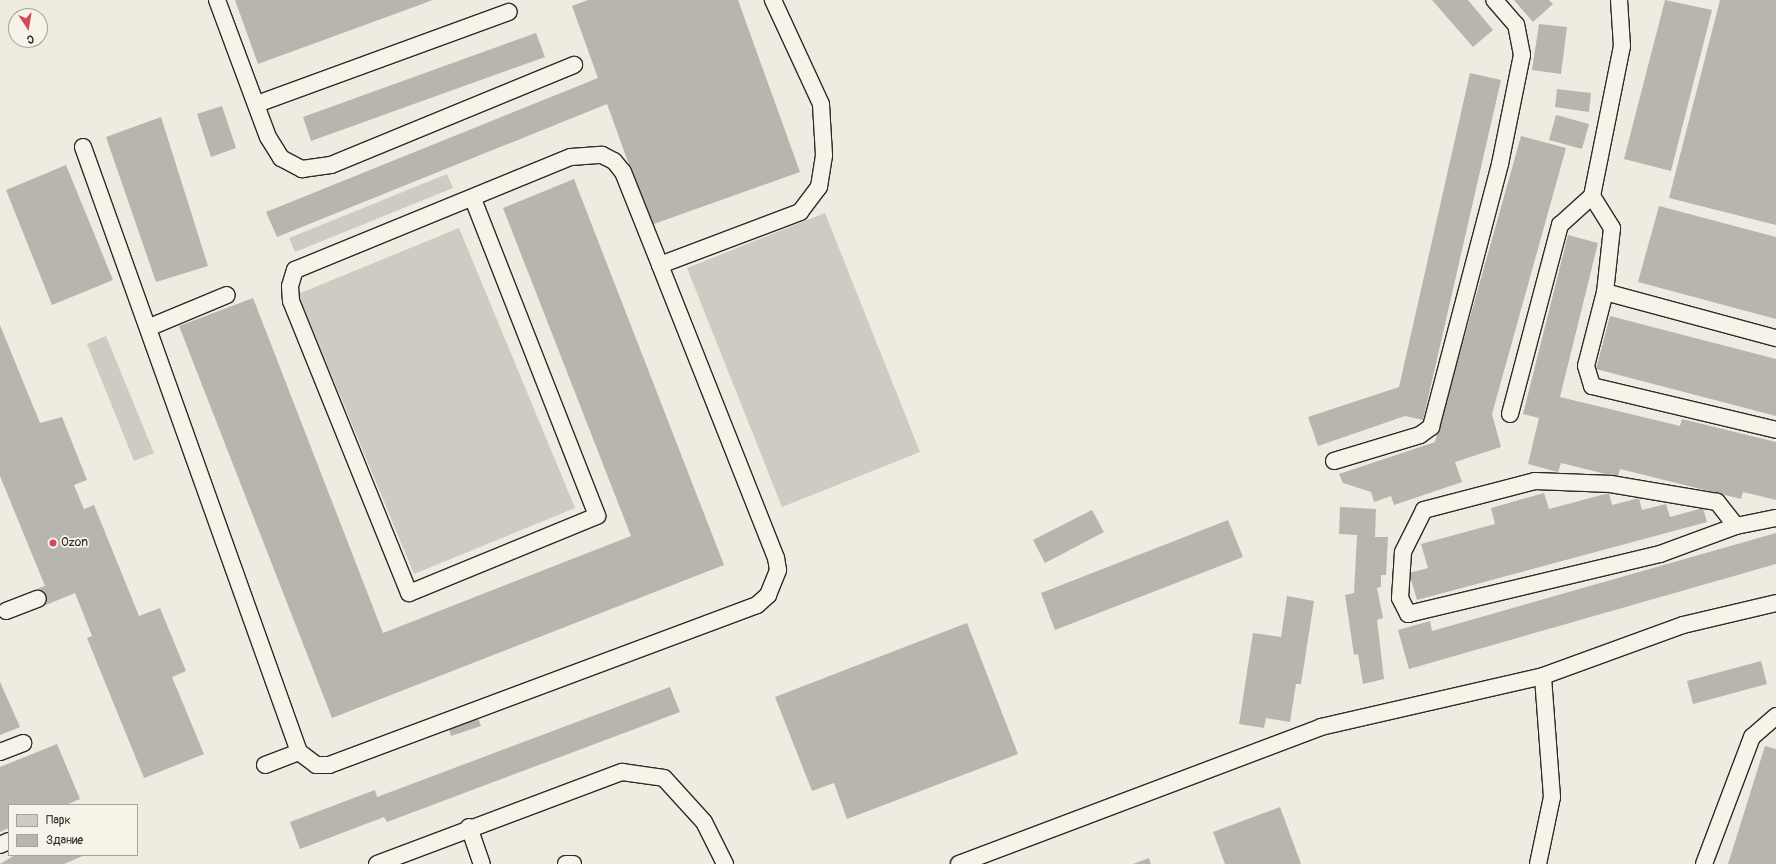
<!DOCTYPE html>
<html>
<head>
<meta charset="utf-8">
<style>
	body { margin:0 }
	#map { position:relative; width:1776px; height:864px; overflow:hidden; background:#efebe0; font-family:Pangolin,sans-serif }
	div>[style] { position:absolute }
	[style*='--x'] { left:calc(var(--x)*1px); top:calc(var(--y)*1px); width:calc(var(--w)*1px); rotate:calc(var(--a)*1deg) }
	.green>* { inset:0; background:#cfcbc2 }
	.building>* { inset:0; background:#b8b5ae }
	.roads { filter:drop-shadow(1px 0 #2b2b2b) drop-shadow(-1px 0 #2b2b2b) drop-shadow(0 1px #2b2b2b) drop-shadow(0 -1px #2b2b2b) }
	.lane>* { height:16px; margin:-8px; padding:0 8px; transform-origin:8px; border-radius:8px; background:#f7f3e8 }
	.dots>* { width:11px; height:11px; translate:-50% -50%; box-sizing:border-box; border:2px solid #f7f3e8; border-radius:50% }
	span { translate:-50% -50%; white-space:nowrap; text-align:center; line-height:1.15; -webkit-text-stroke:3.5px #f7f3e8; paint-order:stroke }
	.poi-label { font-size:12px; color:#2b2b2b }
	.left { translate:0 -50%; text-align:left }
	.legend { position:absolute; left:8px; top:804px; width:130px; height:52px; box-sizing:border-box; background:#f7f3e8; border:1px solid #a5a39c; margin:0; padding:5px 7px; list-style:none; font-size:12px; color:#2b2b2b }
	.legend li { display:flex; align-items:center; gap:8px; height:20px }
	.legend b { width:20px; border:1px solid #a5a39c }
	.north { position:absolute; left:8px; top:8px; width:40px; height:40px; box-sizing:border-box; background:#f7f3e8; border:1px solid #a5a39c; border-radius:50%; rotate:168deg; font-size:11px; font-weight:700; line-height:16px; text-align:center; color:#2b2b2b }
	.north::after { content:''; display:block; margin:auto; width:14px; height:18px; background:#d1495b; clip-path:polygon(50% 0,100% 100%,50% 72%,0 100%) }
</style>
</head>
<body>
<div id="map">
	<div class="green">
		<i style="clip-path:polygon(447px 174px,453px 188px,295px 252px,289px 238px)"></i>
		<i style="clip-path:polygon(825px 213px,920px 452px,782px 507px,687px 268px)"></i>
		<i style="clip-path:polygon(459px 228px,575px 508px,414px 574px,298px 294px)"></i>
		<i style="clip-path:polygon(106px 336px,154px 453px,134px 461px,87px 344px)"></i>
	</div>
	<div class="building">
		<i style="clip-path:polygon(235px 0,433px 0,258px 64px)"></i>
		<i style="clip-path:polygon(588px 0,738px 0,800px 172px,651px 225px,607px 104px,277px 237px,266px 212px,598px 78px,572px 6px)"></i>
		<i style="clip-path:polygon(1432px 0,1468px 0,1493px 30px,1473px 47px)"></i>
		<i style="clip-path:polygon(1514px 0,1549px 0,1553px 4px,1533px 22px)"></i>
		<i style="clip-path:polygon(1665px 0,1712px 10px,1671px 171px,1624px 159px)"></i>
		<i style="clip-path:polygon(1720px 0,1776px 0,1776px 225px,1669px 198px)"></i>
		<i style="clip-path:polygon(1539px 24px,1567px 27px,1561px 74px,1532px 70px)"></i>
		<i style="clip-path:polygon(536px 33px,545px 57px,311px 141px,303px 117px)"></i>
		<i style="clip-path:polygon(1470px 73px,1501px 80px,1423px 420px,1405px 416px,1318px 446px,1308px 417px,1399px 387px)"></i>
		<i style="clip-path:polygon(1557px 89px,1591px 93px,1589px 112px,1555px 107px)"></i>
		<i style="clip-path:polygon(222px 106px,236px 148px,211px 157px,197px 114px)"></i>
		<i style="clip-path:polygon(1556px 115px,1589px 124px,1582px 149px,1549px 140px)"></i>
		<i style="clip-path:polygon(161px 117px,208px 266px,156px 282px,106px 137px)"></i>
		<i style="clip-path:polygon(1521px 136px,1566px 148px,1492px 414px,1501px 447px,1455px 462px,1462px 482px,1394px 505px,1391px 496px,1374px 502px,1371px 492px,1343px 483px,1339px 474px,1435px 442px)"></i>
		<i style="clip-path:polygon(66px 165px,113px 280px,52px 305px,6px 190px)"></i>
		<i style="clip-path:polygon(574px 179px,724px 565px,332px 718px,179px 326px,253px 298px,383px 633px,631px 536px,503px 208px)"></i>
		<i style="clip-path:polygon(1659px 206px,1776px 237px,1776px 319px,1638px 282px)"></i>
		<i style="clip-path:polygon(1568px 235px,1598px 243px,1560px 397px,1680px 426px,1682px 419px,1776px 442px,1776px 500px,1743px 492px,1741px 499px,1620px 469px,1618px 477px,1561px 463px,1558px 472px,1528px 464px,1539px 418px,1523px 414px)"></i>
		<i style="clip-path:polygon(1610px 316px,1776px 359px,1776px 416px,1596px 369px)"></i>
		<i style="clip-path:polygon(0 325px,40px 423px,62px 417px,87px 480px,74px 485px,84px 509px,94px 505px,139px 616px,160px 608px,186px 671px,172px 677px,204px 754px,144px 778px,87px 638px,92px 636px,75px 593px,41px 607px,34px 590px,45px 586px,0 476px)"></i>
		<i style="clip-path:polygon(1544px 493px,1549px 509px,1609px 493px,1612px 505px,1639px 498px,1642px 510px,1666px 504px,1670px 517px,1703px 508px,1707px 522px,1417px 600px,1409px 573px,1428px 568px,1421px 544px,1495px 524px,1491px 508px)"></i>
		<i style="clip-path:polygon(1340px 507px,1376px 509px,1375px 537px,1388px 537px,1386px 575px,1381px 575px,1381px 587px,1377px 588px,1383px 618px,1377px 620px,1384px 679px,1363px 684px,1358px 654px,1354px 655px,1345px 595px,1354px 593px,1357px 535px,1339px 534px)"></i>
		<i style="clip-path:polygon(1092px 510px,1104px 532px,1045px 563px,1033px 540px)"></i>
		<i style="clip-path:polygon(1228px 520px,1243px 557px,1055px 630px,1041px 593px)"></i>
		<i style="clip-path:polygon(1776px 533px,1776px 564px,1409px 669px,1398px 630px,1430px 621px,1432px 631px)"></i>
		<i style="clip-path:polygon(1287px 596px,1314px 601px,1301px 684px,1296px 684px,1290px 722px,1266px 718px,1264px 728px,1239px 724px,1253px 633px,1281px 637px)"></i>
		<i style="clip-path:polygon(967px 623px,1018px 754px,847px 819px,834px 783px,812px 791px,775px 697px)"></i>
		<i style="clip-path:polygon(1761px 661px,1767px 684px,1693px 704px,1687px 681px)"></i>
		<i style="clip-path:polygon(0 682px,20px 727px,0 735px)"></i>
		<i style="clip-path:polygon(670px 687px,680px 712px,387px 822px,384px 817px,300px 849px,290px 822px,375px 790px,377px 797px)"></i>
		<i style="clip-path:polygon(475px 710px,481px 726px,451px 736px,446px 720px)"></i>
		<i style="clip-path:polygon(57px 744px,80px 799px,66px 805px,9px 805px,9px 828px,0 832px,0 767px)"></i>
		<i style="clip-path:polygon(1765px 746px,1776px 749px,1776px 864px,1728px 864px)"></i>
		<i style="clip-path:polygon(1280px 807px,1301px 864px,1225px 864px,1213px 832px)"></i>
		<i style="clip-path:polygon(15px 855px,85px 855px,64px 864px,0 864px)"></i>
		<i style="clip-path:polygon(1149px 858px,1151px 864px,1133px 864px)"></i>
	</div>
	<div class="roads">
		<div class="lane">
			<i style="--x:217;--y:0;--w:146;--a:69.6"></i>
			<i style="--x:268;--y:137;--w:25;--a:58"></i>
			<i style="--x:281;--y:158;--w:24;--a:28"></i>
			<i style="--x:302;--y:169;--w:29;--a:-8"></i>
			<i style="--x:331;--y:165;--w:263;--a:-22.4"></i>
			<i style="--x:1619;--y:0;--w:46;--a:86.3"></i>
			<i style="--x:1622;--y:46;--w:153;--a:101.3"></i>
			<i style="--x:1592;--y:196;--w:38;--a:58"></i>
			<i style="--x:1612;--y:228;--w:64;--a:96.2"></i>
			<i style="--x:1605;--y:292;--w:76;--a:104.4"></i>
			<i style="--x:1586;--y:366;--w:21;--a:73"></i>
			<i style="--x:1592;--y:386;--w:189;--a:13.4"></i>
			<i style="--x:257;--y:104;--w:268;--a:-20.1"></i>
			<i style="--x:83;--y:147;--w:642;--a:70.35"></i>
			<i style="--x:299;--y:752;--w:21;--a:37"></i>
			<i style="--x:316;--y:765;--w:13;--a:0"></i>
			<i style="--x:329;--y:765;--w:457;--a:-20.5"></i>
			<i style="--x:757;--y:605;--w:15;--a:-42"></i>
			<i style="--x:768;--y:595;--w:27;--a:-68"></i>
			<i style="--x:778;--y:570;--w:12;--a:-99"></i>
			<i style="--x:776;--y:558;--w:315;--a:-111.6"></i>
			<i style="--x:473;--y:199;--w:340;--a:68.6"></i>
			<i style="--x:597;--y:516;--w:203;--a:157.7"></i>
			<i style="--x:409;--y:593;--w:315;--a:-112"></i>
			<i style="--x:291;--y:301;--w:15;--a:-94"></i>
			<i style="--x:290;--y:286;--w:17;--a:-73"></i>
			<i style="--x:295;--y:270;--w:298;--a:-22.3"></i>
			<i style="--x:571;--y:157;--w:31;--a:-4"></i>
			<i style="--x:602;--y:155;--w:13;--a:27"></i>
			<i style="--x:614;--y:161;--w:14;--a:51"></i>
			<i style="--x:623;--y:172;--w:100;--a:68.3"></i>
			<i style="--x:660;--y:265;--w:150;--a:-20.7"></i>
			<i style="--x:800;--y:212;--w:31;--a:-53"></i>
			<i style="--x:819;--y:187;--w:32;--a:-81"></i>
			<i style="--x:824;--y:155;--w:51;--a:-93.4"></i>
			<i style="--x:821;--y:104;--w:115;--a:-114.8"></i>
			<i style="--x:1605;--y:292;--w:177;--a:15.1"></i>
			<i style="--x:150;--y:327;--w:83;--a:-22.6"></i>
			<i style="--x:1510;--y:414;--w:196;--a:-75.2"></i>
			<i style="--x:1560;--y:225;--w:43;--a:-42.2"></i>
			<i style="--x:1334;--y:461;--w:90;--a:-16.8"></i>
			<i style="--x:1420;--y:435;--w:14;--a:-36"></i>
			<i style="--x:1431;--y:427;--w:272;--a:-75.3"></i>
			<i style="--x:1500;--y:164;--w:111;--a:-78.6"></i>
			<i style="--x:1522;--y:55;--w:31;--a:-101"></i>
			<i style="--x:1516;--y:25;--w:33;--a:-131"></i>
			<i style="--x:1736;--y:526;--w:31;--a:-128"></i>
			<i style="--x:1717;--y:502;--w:108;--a:-170.4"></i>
			<i style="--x:1611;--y:484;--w:76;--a:-177.7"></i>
			<i style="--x:1535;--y:481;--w:115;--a:165.4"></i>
			<i style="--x:1424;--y:510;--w:47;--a:116.6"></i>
			<i style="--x:1403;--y:552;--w:46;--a:93.7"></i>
			<i style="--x:1400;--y:598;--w:18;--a:63"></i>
			<i style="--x:1408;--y:614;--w:259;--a:-13.4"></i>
			<i style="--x:1660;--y:554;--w:81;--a:-20.2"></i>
			<i style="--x:1736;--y:526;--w:41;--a:-11.3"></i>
			<i style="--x:6;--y:611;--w:34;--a:-21"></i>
			<i style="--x:0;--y:752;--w:25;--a:-21"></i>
			<i style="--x:265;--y:765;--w:36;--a:-21"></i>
			<i style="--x:469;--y:827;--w:39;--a:71"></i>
			<i style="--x:0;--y:845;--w:10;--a:-24"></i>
			<i style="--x:377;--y:864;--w:262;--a:-20.6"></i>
			<i style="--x:622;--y:772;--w:42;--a:8.1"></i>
			<i style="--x:664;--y:778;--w:59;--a:47.7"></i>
			<i style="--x:704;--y:822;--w:47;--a:63.4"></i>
			<i style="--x:566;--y:864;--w:7;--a:0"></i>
			<i style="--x:959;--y:864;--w:387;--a:-20.7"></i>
			<i style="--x:1321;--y:727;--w:228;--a:-12.9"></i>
			<i style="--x:1543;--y:676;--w:149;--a:-20"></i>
			<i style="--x:1683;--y:625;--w:96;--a:-13.3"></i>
			<i style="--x:1538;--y:864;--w:68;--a:-78.2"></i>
			<i style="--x:1552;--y:797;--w:121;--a:-94.3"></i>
			<i style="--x:1704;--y:864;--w:136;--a:-69.3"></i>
			<i style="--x:1752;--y:737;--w:32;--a:-41"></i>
		</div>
	</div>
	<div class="dots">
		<i style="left:53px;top:543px;background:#d1495b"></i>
	</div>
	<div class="poi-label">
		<span class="left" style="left:61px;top:543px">Ozon</span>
	</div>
	<ul class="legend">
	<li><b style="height:11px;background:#cfcbc2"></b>Парк</li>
	<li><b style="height:11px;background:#b8b5ae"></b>Здание</li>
	</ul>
	<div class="north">С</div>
</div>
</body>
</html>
